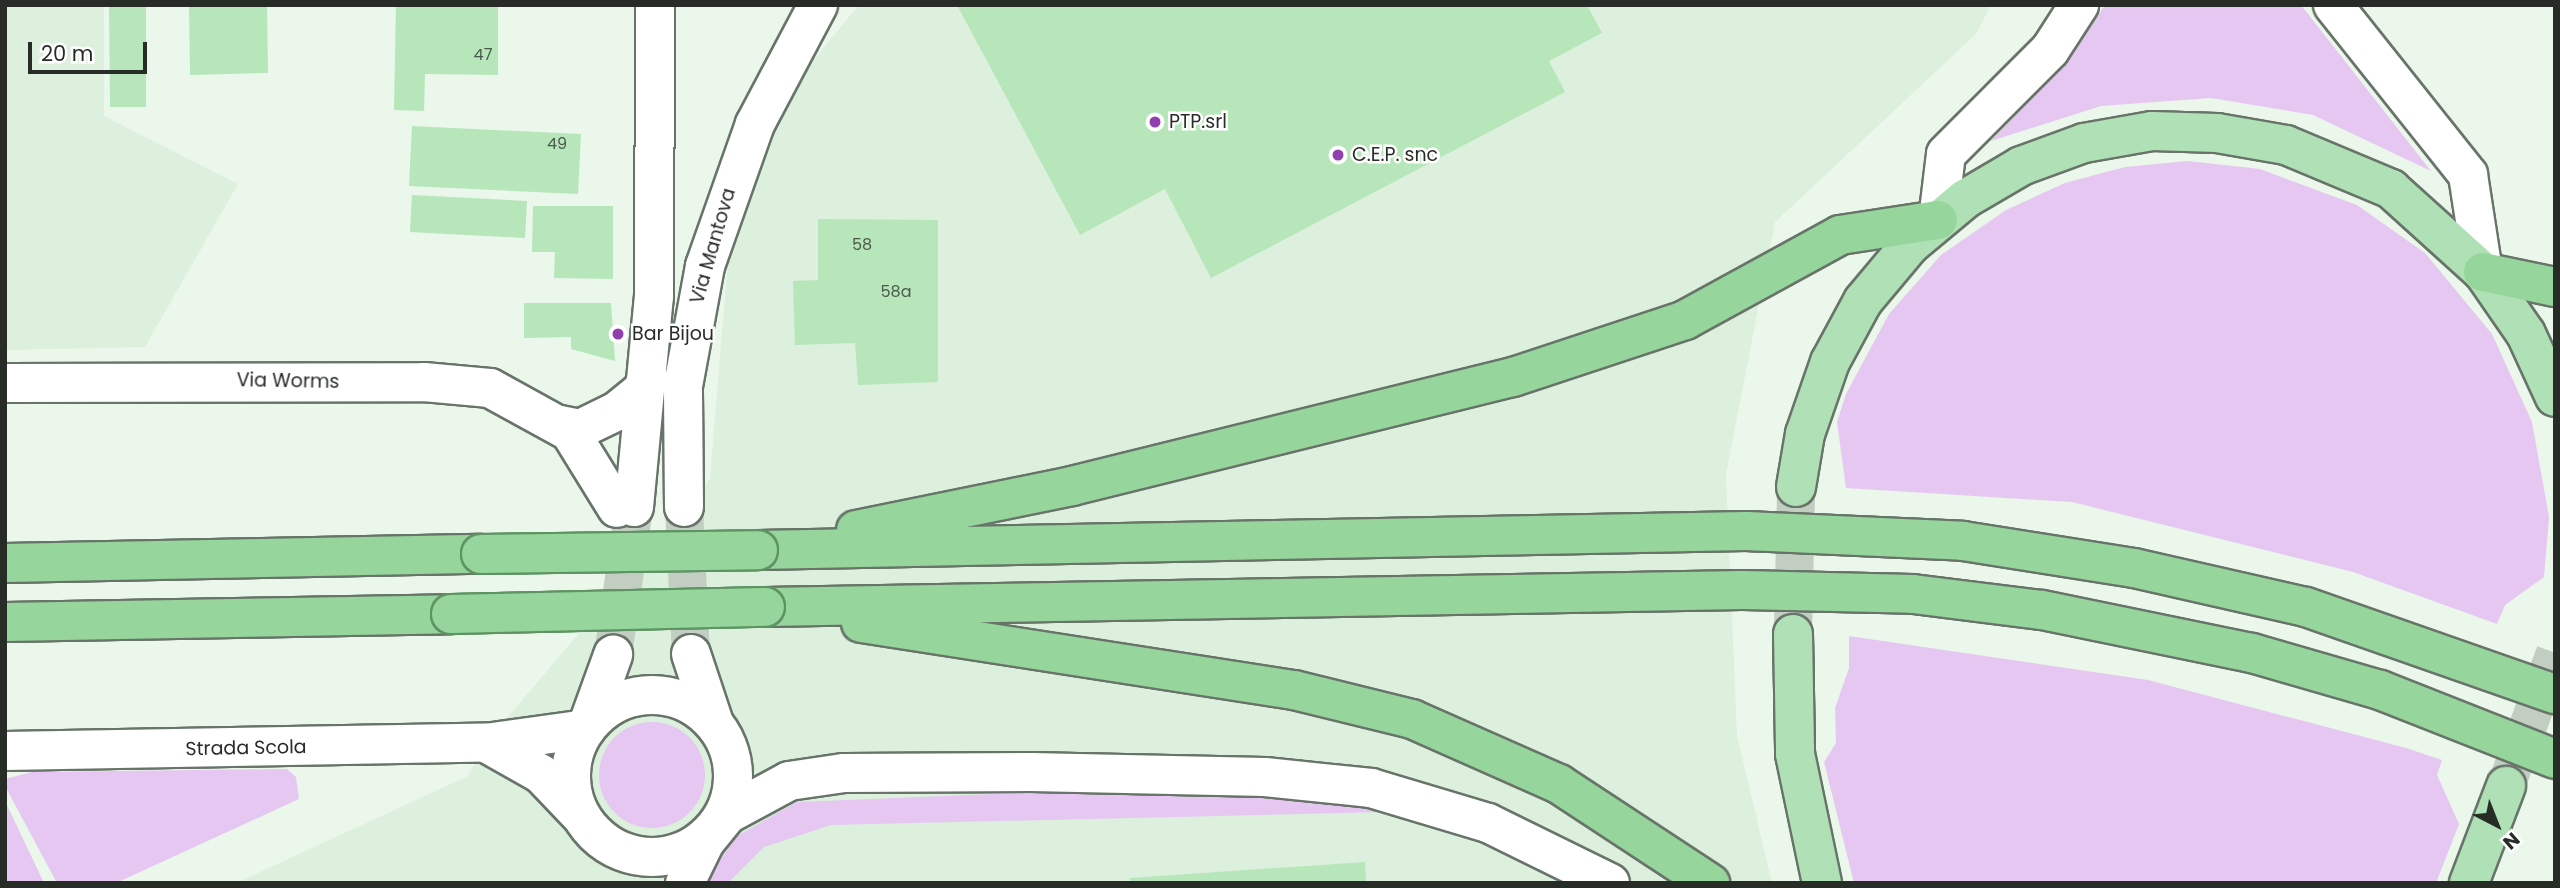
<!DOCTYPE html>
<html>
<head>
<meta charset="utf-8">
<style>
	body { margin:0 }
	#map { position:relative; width:2560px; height:888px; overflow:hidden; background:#eaf7ea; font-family:Poppins,sans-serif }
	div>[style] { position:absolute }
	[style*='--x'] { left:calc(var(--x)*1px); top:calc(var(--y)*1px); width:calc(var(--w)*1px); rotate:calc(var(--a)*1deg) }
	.built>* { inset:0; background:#dcf0dd }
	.green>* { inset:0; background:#e5c7f2 }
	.round { border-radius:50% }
	.building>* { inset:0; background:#b6e6b9 }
	.secondary-tunnel>* { height:38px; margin-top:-19px; transform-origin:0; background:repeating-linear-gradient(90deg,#c3cec3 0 38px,transparent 0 57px) }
	.primary-tunnel>* { height:38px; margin-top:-19px; transform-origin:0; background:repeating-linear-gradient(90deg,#c3cec3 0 38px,transparent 0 57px) }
	.roads { filter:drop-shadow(2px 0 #687469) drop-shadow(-2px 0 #687469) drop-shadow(0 2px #687469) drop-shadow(0 -2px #687469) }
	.minor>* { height:38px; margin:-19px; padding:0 19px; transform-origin:19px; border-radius:19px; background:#fff }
	.secondary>* { height:38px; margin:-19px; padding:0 19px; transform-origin:19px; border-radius:19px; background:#fff }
	.secondary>.ring { margin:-19px; padding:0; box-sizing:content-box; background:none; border:38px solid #fff; border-radius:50% }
	.primary>* { height:38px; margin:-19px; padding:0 19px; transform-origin:19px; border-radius:19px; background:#b0e0b5 }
	.trunk>* { height:38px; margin:-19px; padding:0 19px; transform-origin:19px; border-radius:19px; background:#96d69c }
	.bridges { filter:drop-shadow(2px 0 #5e9463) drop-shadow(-2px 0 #5e9463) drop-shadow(0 2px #5e9463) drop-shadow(0 -2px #5e9463) }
	.trunk-bridge>* { height:38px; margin:-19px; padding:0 19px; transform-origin:19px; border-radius:19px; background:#96d69c }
	.dots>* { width:19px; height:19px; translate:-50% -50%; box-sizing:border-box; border:4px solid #fff; border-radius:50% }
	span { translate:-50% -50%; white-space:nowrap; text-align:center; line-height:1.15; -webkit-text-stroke:5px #fff; paint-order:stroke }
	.number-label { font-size:16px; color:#4b5a4c }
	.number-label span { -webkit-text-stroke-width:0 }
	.poi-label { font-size:19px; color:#272c27 }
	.left { translate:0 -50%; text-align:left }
	.street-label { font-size:19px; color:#272c27 }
	.frame { position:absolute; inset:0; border:7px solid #272c27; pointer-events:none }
	.north { position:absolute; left:2462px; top:790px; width:70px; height:70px; -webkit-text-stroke:5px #fff; paint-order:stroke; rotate:138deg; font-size:19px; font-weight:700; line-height:28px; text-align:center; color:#272c27 }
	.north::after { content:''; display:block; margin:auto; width:24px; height:32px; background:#272c27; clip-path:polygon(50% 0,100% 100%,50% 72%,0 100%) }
	.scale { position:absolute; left:28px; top:42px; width:119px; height:32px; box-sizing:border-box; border:4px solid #272c27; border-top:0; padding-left:9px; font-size:21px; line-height:24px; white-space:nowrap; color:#272c27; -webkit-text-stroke:5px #fff; paint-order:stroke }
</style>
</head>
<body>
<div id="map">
	<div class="built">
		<i style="clip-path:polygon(5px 5px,104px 5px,104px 116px,238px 184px,145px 347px,5px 350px)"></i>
		<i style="clip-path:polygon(859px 5px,1991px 5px,1976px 34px,1775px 222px,1726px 474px,1737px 736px,1772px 883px,236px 883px,468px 776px,486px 743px,710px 479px,731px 224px,776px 105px)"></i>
	</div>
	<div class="green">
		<i style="clip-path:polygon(2105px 5px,2301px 5px,2431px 171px,2313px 115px,2211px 98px,2101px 106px,1991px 141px,2066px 63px)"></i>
		<i style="clip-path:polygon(2188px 161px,2260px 169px,2357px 205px,2425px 253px,2492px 334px,2532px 422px,2549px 517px,2544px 577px,2505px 605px,2497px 624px,2353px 572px,2072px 502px,1846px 488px,1837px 422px,1846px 394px,1889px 314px,1941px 255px,2006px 210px,2065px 183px,2125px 167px)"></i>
		<i style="clip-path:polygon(1849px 636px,2148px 680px,2406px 748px,2442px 760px,2437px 775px,2459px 824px,2436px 883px,1854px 883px,1824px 762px,1836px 743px,1835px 708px,1849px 668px)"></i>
		<i class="round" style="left:599px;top:722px;width:106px;height:106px"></i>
		<i style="clip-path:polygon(287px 769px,296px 777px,299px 799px,116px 883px,57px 883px,5px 786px,5px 779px,32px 772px)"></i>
		<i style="clip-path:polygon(1094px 790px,1326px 799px,1384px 812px,831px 825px,764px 847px,728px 883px,704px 883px,737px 836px,797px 802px)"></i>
		<i style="clip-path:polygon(5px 801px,44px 883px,5px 883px)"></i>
	</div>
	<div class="building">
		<i style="clip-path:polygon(109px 5px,146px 5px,146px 107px,110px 107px)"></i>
		<i style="clip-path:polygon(189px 5px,267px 5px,268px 73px,190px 75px)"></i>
		<i style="clip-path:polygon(396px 5px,498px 5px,498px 75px,425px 74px,424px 111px,394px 110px)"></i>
		<i style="clip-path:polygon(957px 5px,1587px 5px,1602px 33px,1549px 61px,1565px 92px,1211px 278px,1165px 189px,1080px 235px)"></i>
		<i style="clip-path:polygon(412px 126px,581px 134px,578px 194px,409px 186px)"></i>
		<i style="clip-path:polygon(412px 195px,527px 201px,525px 238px,410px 232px)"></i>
		<i style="clip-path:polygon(533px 206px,613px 206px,613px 279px,554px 278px,555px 252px,532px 252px)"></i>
		<i style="clip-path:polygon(818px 219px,938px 220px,938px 382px,858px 385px,855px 343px,795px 345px,793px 281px,818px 280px)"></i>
		<i style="clip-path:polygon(524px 303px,611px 303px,615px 361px,571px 349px,571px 337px,524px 338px)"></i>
		<i style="clip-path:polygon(1365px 862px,1366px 883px,1131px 883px,1130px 878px)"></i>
	</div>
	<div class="secondary-tunnel">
		<i style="--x:684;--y:507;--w:147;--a:87.3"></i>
		<i style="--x:613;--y:655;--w:149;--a:-81.9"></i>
	</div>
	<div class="primary-tunnel">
		<i style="--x:1793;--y:634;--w:147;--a:-88.8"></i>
		<i style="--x:2506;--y:786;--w:142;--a:-69.8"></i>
	</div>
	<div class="roads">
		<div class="minor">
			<i style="--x:5;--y:383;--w:419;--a:-0.1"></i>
			<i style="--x:424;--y:382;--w:66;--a:5.2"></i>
			<i style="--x:490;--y:388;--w:91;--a:28.8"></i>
			<i style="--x:570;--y:432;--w:89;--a:58.3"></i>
			<i style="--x:560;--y:425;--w:20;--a:11"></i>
			<i style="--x:580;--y:429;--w:41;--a:-25.9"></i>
			<i style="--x:617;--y:411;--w:32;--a:-39"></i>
			<i style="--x:642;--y:391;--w:16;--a:-68"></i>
			<i style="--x:486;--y:743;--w:63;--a:29.4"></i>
			<i style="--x:541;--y:774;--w:58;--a:46.4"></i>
			<i style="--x:5;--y:751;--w:481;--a:-1"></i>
			<i style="--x:486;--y:743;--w:101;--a:-8"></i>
		</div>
		<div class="secondary">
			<i style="--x:2333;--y:5;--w:217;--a:51.5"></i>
			<i style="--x:2468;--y:175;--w:98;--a:81.2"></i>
			<i style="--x:1938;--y:220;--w:66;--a:-83.1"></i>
			<i style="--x:1946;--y:154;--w:147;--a:-45"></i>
			<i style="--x:2050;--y:50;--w:54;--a:-57.2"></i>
			<i style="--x:634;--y:507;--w:211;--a:-84.6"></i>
			<i style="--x:654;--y:297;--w:292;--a:-89.8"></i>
			<i style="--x:684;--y:507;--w:121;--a:-90.5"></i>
			<i style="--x:683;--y:386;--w:122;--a:-79.6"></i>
			<i style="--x:705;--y:266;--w:151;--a:-70.6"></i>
			<i style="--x:755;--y:124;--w:135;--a:-62.1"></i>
			<i style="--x:691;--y:654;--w:73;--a:71.6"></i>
			<i class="ring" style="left:571px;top:695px;width:124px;height:124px"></i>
			<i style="--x:587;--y:727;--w:77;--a:-70.1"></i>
			<i style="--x:685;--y:883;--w:46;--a:-64"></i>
			<i style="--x:705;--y:842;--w:36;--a:-51"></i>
			<i style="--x:728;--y:814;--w:69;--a:-28.4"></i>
			<i style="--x:789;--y:781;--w:56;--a:-8.3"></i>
			<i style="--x:844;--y:773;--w:187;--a:-0.3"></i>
			<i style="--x:1031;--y:772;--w:234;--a:1.2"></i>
			<i style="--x:1265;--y:777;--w:107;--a:5.9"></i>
			<i style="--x:1371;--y:788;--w:122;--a:16.7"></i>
			<i style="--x:1488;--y:823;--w:136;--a:26.2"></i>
		</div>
		<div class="primary">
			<i style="--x:1796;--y:487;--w:54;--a:-80.4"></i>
			<i style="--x:1805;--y:434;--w:76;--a:-70.9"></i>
			<i style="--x:1830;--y:362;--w:69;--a:-61.6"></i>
			<i style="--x:1863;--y:301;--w:73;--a:-50"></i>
			<i style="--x:1910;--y:245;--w:72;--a:-39.9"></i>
			<i style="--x:1965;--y:199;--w:65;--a:-30.5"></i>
			<i style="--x:2021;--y:166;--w:67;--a:-20.1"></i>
			<i style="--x:2084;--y:143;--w:69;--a:-10"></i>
			<i style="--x:2152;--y:131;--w:65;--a:1.8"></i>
			<i style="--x:2217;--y:133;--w:70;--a:9.9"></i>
			<i style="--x:2286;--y:145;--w:114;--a:22.7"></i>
			<i style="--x:2391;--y:189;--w:124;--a:42.1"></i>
			<i style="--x:2483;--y:272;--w:75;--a:55.3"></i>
			<i style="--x:2526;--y:334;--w:69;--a:65.3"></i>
			<i style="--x:1793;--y:634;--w:120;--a:89"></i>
			<i style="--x:1795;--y:754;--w:132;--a:78.2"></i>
			<i style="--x:2469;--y:883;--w:104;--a:-69.1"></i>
		</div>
		<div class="trunk">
			<i style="--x:2483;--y:272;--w:74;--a:11.8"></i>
			<i style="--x:856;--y:530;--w:220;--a:-11.5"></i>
			<i style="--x:1072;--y:486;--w:454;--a:-13.9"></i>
			<i style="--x:1513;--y:377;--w:181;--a:-18.3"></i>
			<i style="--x:1685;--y:320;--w:177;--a:-28.7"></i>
			<i style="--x:1840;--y:235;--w:99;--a:-8.7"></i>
			<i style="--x:758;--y:550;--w:988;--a:-1.1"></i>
			<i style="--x:1746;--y:531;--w:217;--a:2.6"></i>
			<i style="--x:1963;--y:541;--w:173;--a:9"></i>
			<i style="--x:2134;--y:568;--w:176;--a:12.8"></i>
			<i style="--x:2306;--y:607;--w:264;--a:19.3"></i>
			<i style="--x:5;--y:563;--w:476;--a:-1.1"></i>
			<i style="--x:765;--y:607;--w:977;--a:-1"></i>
			<i style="--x:1742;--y:590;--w:171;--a:1.3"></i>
			<i style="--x:1913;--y:594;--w:130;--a:7.1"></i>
			<i style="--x:2042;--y:610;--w:214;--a:11.6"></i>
			<i style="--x:2252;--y:653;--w:133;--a:16.1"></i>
			<i style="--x:2380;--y:690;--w:188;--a:21.5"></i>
			<i style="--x:5;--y:622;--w:446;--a:-1"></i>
			<i style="--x:861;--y:623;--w:438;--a:8.8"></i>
			<i style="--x:1294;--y:690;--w:122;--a:13.8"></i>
			<i style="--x:1412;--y:719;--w:161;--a:23.9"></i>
			<i style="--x:1559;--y:784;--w:181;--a:33.3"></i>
		</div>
	</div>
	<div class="bridges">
		<div class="trunk-bridge">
			<i style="--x:481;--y:554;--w:277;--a:-0.8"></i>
			<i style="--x:451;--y:614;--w:314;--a:-1.3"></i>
		</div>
	</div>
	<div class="dots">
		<i style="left:1155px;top:122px;background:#923fae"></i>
		<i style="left:1338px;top:155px;background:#923fae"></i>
		<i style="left:618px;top:334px;background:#923fae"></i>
	</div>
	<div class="number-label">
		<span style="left:483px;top:55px">47</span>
		<span style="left:557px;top:144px">49</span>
		<span style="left:862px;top:245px">58</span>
		<span style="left:896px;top:292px">58a</span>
	</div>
	<div class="poi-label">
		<span class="left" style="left:1169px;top:122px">PTP.srl</span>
		<span class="left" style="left:1352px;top:155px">C.E.P. snc</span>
		<span class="left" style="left:632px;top:334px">Bar Bijou</span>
	</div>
	<div class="street-label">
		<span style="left:713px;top:246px;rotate:-74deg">Via Mantova</span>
		<span style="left:288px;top:381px;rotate:1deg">Via Worms</span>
		<span style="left:246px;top:748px;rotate:-1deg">Strada Scola</span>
	</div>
	<div class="frame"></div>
	<div class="north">N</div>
	<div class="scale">20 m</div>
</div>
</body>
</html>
